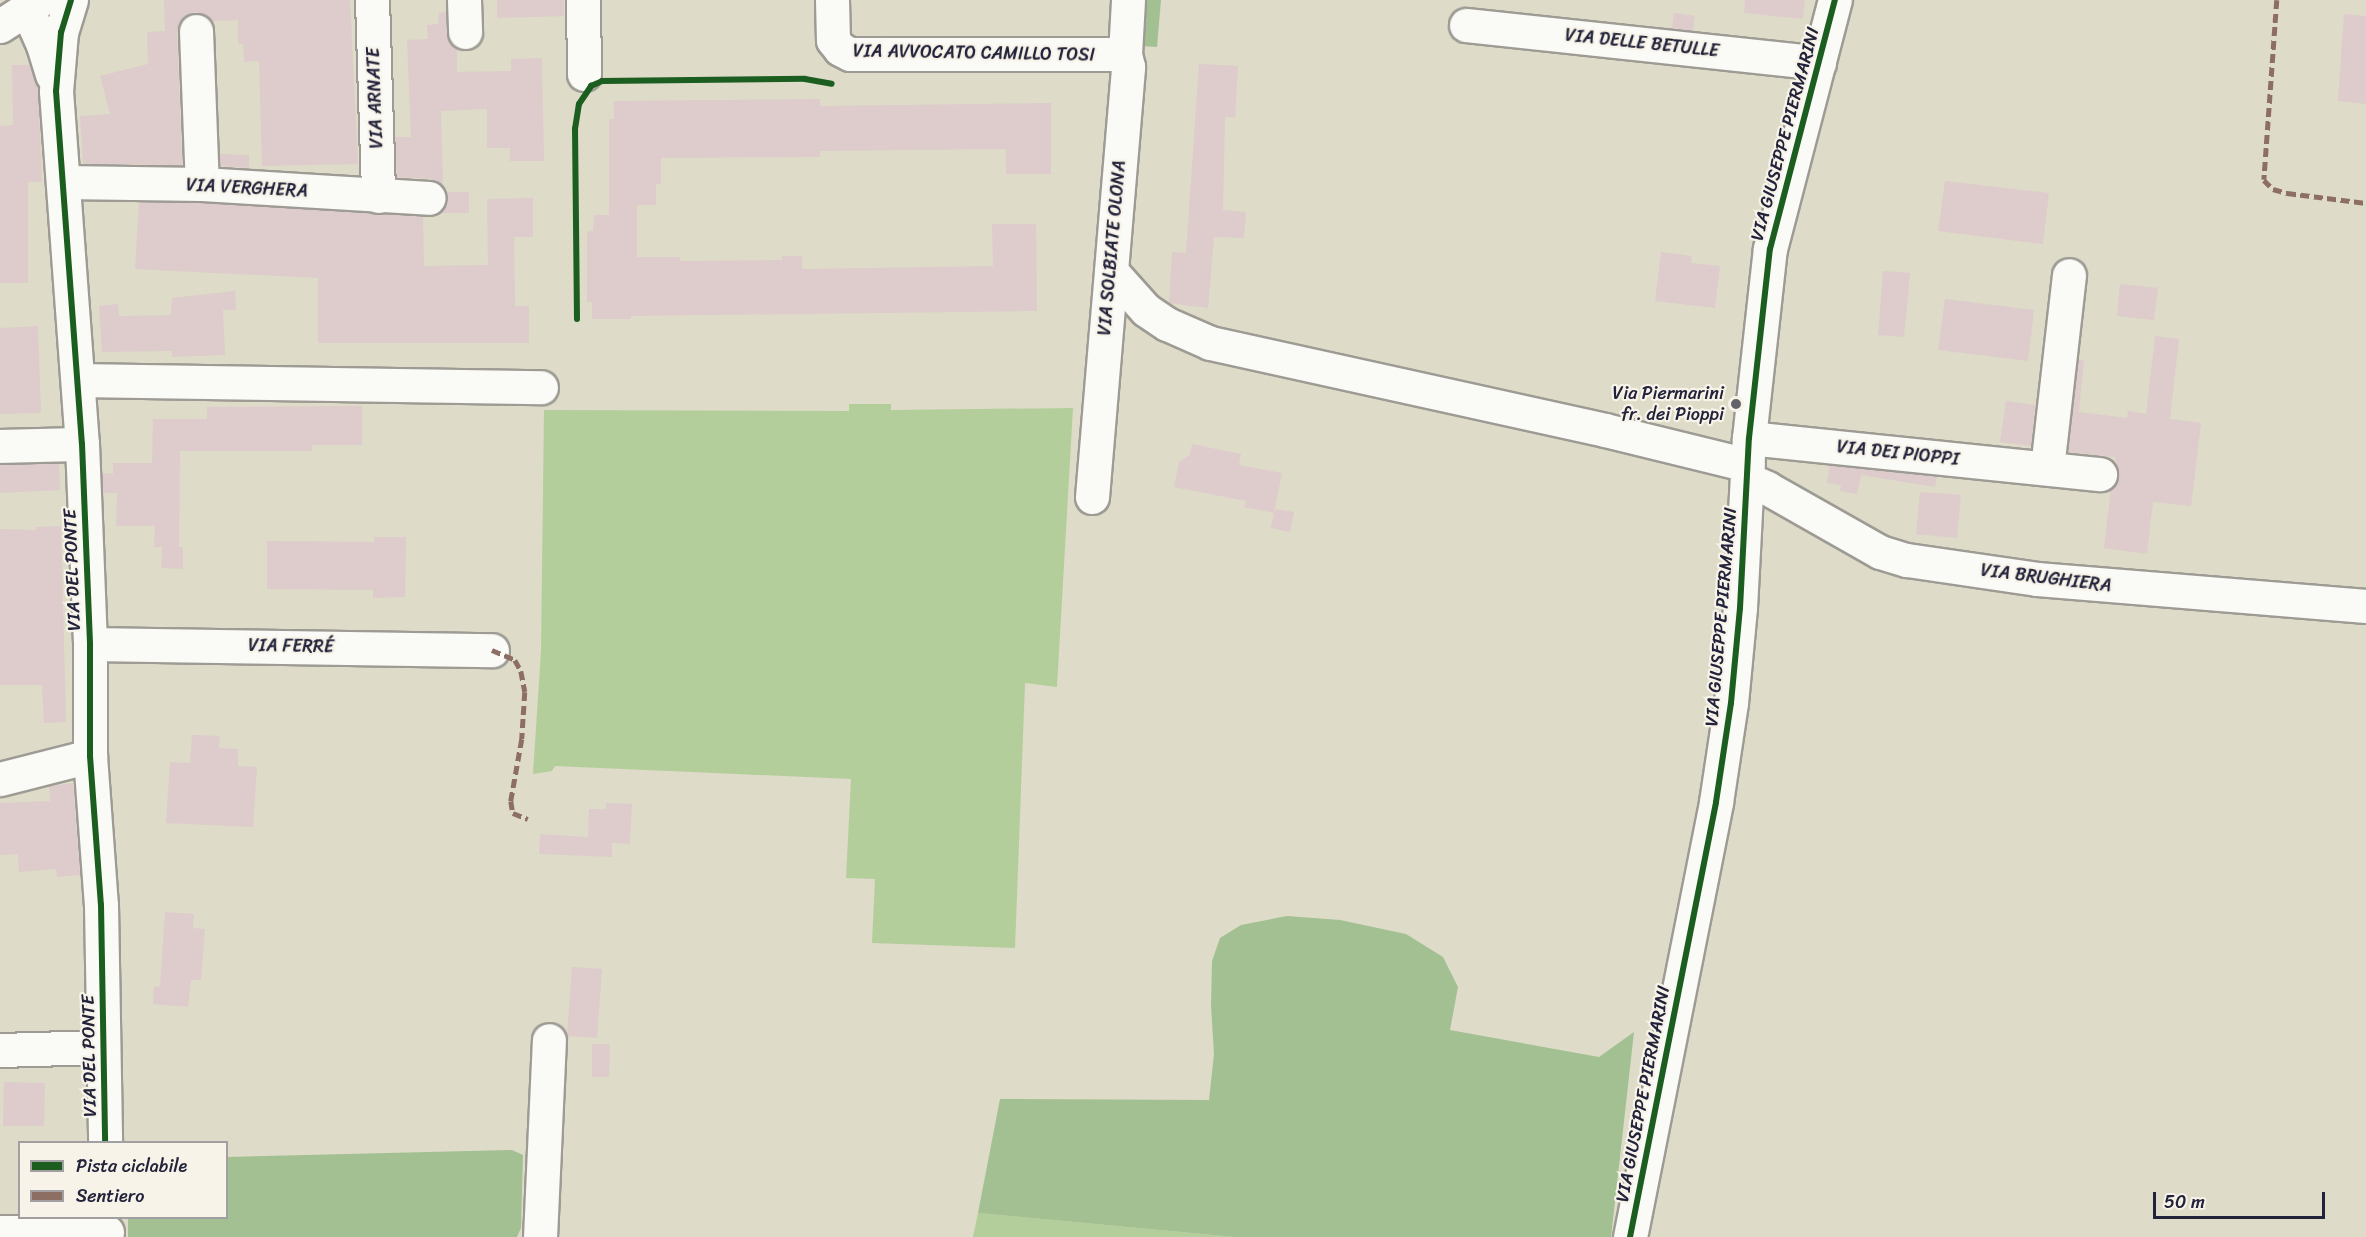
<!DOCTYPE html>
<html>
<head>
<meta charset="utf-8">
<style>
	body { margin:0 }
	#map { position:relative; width:2366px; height:1237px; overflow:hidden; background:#dedbc8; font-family:Sriracha,sans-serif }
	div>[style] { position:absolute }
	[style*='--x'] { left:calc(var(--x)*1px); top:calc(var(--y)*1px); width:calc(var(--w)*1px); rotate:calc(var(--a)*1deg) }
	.green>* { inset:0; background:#b3ce9a }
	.forest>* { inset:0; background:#a3c092 }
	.building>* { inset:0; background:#ddcccb }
	.roads { filter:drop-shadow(2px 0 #9d9b93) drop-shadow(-2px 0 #9d9b93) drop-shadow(0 2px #9d9b93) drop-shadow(0 -2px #9d9b93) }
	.minor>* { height:33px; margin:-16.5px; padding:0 16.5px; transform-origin:16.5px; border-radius:16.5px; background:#fafaf7 }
	.quiet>* { height:4.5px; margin-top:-2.25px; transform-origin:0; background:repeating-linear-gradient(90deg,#8d6e63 0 9px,transparent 0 13.5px) }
	.cycleway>* { height:6px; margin:-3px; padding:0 3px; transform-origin:3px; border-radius:3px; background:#1b5e20 }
	.dots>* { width:16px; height:16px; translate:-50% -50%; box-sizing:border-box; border:3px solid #f7f3e8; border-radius:50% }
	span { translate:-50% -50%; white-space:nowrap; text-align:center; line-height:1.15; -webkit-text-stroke:4.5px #f7f3e8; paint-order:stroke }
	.street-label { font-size:18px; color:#22223b }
	.poi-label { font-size:18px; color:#22223b }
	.right { translate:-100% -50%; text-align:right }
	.legend { position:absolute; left:18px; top:1141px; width:210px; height:78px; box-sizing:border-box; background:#f7f3e8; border:2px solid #a29fa3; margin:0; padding:8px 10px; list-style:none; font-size:18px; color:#22223b }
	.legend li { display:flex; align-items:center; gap:12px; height:30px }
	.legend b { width:30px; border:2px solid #a29fa3 }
	.scale { position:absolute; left:2153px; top:1192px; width:172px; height:27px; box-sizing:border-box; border:3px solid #22223b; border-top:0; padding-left:8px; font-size:18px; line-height:21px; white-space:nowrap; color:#22223b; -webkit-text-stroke:4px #f7f3e8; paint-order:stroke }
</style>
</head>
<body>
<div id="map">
	<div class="green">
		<i style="clip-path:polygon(849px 404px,891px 404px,891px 410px,1073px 408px,1057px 687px,1025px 683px,1015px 948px,872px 943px,875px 879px,846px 878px,851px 779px,555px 766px,552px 771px,533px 774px,541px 651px,544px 410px,849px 411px)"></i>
		<i style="clip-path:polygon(978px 1213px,1234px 1237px,973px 1237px)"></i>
	</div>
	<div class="forest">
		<i style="clip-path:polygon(1144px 0,1161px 0,1157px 47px,1140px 46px)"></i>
		<i style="clip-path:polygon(1287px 916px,1340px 920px,1406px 934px,1443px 957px,1458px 987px,1450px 1030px,1599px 1057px,1634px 1032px,1611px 1237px,1234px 1237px,978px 1213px,1000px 1099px,1209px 1100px,1214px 1054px,1211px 1006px,1212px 961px,1220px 938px,1241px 925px)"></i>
		<i style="clip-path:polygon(512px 1150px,523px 1155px,521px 1228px,517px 1237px,128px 1237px,128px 1218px,226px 1218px,227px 1157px)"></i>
	</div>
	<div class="building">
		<i style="clip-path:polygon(164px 0,350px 0,358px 164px,262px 166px,259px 61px,244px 62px,243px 44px,238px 44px,238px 20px,212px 21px,205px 15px,196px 12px,186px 16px,179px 23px,177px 31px,182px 165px,83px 164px,80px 116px,110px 114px,100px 76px,148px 64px,147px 32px,165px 31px)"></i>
		<i style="clip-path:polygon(497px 0,564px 0,564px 16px,497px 18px)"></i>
		<i style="clip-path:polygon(1745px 0,1805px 0,1803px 19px,1744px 13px)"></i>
		<i style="clip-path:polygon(446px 12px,449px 41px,457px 49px,457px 72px,511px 71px,511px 59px,542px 58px,544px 161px,510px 161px,510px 148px,487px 148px,487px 109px,441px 111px,443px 186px,430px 179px,397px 177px,395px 137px,411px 137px,407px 40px,428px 39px,427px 25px,438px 24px,439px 13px)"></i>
		<i style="clip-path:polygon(1674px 13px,1695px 16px,1693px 31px,1672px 28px)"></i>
		<i style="clip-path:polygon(2344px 14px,2366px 16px,2366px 104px,2338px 101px)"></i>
		<i style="clip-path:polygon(1199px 64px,1238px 66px,1235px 118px,1225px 117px,1223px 210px,1246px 212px,1244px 238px,1214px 237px,1208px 308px,1169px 303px,1172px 252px,1186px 253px)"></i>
		<i style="clip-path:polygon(12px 65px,29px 65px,38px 86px,42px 182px,28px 182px,28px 283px,0 283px,0 126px,13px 125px)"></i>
		<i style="clip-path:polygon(820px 99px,820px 106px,1051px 103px,1051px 174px,1006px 174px,1006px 149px,820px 151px,820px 157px,661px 158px,661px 184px,656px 184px,656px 205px,637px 205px,637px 257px,680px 257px,680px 261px,782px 260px,782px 256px,802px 256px,802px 269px,993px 266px,992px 224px,1036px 224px,1037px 311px,631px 316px,631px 319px,592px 319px,592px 302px,587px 302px,587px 232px,593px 231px,594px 215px,609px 215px,609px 119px,614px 119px,614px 101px)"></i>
		<i style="clip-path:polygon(220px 154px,249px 155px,249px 168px,220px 166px)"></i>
		<i style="clip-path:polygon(1945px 181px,2049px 193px,2043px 244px,1938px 231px)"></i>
		<i style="clip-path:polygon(446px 192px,469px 192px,469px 213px,440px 213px,448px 200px)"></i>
		<i style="clip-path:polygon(533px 198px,533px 237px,514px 237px,515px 306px,529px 306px,529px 343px,318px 343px,318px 278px,135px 269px,139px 202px,201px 203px,423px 216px,424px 266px,488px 265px,487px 199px)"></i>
		<i style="clip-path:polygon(1661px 252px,1692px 256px,1691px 263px,1720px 266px,1715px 308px,1655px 301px)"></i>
		<i style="clip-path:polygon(1883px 271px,1910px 273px,1904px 337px,1878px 335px)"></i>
		<i style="clip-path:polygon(2120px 284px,2158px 288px,2154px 320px,2117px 316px)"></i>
		<i style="clip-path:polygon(235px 291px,236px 310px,223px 310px,225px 355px,172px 357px,172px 351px,102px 352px,99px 306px,118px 304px,119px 316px,171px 315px,172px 298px)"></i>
		<i style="clip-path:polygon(1945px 299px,2034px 310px,2028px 361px,1938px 350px)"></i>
		<i style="clip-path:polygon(38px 326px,41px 413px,0 414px,0 328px)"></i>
		<i style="clip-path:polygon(2155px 336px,2179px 339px,2170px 419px,2201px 423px,2191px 506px,2153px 502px,2147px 554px,2104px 548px,2111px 488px,2119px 475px,2115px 457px,2068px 452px,2078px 359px,2084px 360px,2079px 412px,2127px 418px,2128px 411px,2146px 414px)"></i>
		<i style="clip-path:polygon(2006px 401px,2035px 405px,2031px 446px,2000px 442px)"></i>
		<i style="clip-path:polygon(362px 406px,362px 445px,312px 445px,312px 451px,180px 451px,179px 547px,183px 547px,183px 569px,161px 568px,162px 547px,154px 547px,155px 526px,116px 526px,117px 493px,103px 493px,102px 473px,113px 474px,113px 463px,152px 463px,153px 419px,207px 419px,207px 407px)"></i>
		<i style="clip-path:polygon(1192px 444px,1241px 454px,1239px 465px,1282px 473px,1274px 513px,1244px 507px,1246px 501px,1174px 487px,1179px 462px,1190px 455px)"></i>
		<i style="clip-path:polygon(59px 463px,60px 490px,0 493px,0 465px)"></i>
		<i style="clip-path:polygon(1830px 465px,1937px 476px,1935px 487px,1861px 475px,1857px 494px,1840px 491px,1841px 485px,1827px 483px)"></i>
		<i style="clip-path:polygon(1920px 492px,1961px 495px,1957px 538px,1916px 534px)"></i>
		<i style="clip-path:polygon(1275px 509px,1294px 512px,1290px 532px,1271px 528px)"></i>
		<i style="clip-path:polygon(61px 526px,66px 722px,44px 723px,42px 685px,0 685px,0 529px,36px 530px,36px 527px)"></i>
		<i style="clip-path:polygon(374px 537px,406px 537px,405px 597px,373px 598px,373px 590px,267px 589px,267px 541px,374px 542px)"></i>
		<i style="clip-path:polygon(192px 735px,220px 736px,219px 748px,238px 749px,238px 766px,257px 767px,253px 827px,166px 823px,170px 762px,190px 763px)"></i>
		<i style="clip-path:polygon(73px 783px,80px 875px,57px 877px,56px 869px,19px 872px,18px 854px,0 855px,0 803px,50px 801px,49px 786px)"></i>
		<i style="clip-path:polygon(606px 803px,632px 804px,630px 844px,612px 843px,612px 857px,539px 854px,540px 834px,588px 837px,589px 809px,606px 809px)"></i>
		<i style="clip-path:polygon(165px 912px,194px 914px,193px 928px,205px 929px,201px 980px,191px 980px,188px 1007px,153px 1004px,154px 986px,160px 987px)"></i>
		<i style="clip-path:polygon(572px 967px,602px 969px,597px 1038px,567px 1036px)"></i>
		<i style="clip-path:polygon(592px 1044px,610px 1044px,609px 1077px,592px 1077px)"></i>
		<i style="clip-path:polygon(4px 1082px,45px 1083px,44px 1126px,3px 1126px)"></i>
	</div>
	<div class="roads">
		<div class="minor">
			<i style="--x:71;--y:0;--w:34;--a:107"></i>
			<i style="--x:61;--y:32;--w:59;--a:94.8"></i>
			<i style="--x:56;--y:91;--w:354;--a:85.8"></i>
			<i style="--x:82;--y:444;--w:200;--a:87.7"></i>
			<i style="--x:90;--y:644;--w:112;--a:90"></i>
			<i style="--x:90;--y:756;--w:149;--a:85.8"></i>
			<i style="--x:101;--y:905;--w:237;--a:89"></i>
			<i style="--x:372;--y:0;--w:196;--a:88.2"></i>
			<i style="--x:464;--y:0;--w:32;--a:88"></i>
			<i style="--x:583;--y:0;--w:74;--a:89.2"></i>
			<i style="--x:832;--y:0;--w:40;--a:88.6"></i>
			<i style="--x:833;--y:40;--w:11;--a:52"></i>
			<i style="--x:840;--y:49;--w:11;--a:27"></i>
			<i style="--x:850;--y:54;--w:275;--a:0"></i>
			<i style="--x:27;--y:9;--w:39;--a:66"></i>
			<i style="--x:43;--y:45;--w:31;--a:73"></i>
			<i style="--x:1466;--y:25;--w:355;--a:6.1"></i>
			<i style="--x:0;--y:26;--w:48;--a:-33"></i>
			<i style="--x:196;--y:31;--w:153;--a:87.8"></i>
			<i style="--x:64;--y:182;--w:138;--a:0.8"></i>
			<i style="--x:202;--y:184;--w:227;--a:3.5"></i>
			<i style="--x:1111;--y:271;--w:52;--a:48.1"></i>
			<i style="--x:1146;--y:310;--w:25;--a:34"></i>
			<i style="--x:1167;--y:324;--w:47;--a:23.8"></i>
			<i style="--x:1210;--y:343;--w:404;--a:12.4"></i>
			<i style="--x:1605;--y:430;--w:147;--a:13.8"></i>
			<i style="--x:78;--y:380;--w:463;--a:0.9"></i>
			<i style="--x:1749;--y:438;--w:353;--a:5.9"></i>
			<i style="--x:0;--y:446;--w:82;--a:-1.4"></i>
			<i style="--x:2047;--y:468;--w:194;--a:-83.5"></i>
			<i style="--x:1747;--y:479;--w:22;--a:24"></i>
			<i style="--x:1767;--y:488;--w:130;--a:29.5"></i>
			<i style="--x:1880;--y:552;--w:28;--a:17"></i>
			<i style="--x:1907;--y:560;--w:131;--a:8.3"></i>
			<i style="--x:2037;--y:579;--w:330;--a:4.7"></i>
			<i style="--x:1092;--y:497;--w:432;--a:-85.2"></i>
			<i style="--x:1128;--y:67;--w:13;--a:-103"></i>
			<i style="--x:1125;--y:54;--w:54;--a:-86.8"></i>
			<i style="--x:90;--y:644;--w:402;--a:0.9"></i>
			<i style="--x:0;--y:779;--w:93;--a:-14.3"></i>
			<i style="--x:0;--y:1050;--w:103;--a:-1.7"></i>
			<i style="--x:0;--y:1232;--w:107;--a:0"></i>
			<i style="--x:540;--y:1237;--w:197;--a:-87.4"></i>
			<i style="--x:1630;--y:1237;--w:443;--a:-78.8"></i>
			<i style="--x:1716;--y:802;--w:100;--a:-81.4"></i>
			<i style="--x:1731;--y:703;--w:95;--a:-84.6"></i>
			<i style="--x:1740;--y:608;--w:170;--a:-87"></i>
			<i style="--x:1749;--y:438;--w:190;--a:-83.7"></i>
			<i style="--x:1770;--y:249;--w:257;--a:-75.4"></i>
		</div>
	</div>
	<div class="quiet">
		<i style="--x:2277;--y:0;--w:180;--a:94.1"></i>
		<i style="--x:2264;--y:180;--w:13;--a:45"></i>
		<i style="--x:2273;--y:189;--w:15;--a:16"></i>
		<i style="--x:2287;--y:193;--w:80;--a:7.2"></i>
		<i style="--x:492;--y:650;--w:25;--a:23"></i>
		<i style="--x:515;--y:660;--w:13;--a:61"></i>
		<i style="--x:521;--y:671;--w:21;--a:79"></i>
		<i style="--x:525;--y:692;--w:47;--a:93.7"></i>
		<i style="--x:522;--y:739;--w:63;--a:100.1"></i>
		<i style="--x:511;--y:801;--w:12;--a:81"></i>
		<i style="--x:513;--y:813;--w:16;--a:22"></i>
	</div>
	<div class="cycleway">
		<i style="--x:71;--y:0;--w:34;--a:107"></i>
		<i style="--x:61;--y:32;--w:59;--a:94.8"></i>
		<i style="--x:56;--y:91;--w:354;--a:85.8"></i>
		<i style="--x:82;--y:444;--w:200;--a:87.7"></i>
		<i style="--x:90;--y:644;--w:112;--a:90"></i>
		<i style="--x:90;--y:756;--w:149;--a:85.8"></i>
		<i style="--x:101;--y:905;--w:237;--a:89"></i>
		<i style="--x:577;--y:319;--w:190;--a:-90.6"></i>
		<i style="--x:575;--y:129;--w:25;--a:-81"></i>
		<i style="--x:579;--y:104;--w:22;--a:-56"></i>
		<i style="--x:591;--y:86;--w:12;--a:-24"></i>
		<i style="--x:602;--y:81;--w:203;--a:-0.6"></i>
		<i style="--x:805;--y:79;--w:27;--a:10"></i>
		<i style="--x:1630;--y:1237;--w:443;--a:-78.8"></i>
		<i style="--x:1716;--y:802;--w:100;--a:-81.4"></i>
		<i style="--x:1731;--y:703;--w:95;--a:-84.6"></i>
		<i style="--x:1740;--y:608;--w:170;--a:-87"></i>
		<i style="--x:1749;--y:438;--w:190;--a:-83.7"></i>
		<i style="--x:1770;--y:249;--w:257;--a:-75.4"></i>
	</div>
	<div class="dots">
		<i style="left:1736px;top:404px;background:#64636c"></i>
	</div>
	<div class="street-label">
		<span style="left:1642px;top:43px;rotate:6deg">VIA DELLE BETULLE</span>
		<span style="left:974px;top:53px;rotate:1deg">VIA AVVOCATO CAMILLO TOSI</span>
		<span style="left:375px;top:98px;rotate:-92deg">VIA ARNATE</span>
		<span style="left:1785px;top:134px;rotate:-75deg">VIA GIUSEPPE PIERMARINI</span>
		<span style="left:247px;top:188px;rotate:3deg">VIA VERGHERA</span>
		<span style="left:1112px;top:248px;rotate:-85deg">VIA SOLBIATE OLONA</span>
		<span style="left:1898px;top:453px;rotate:6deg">VIA DEI PIOPPI</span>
		<span style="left:72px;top:570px;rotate:-92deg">VIA DEL PONTE</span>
		<span style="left:2046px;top:578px;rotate:7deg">VIA BRUGHIERA</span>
		<span style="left:1721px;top:617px;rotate:-85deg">VIA GIUSEPPE PIERMARINI</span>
		<span style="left:291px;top:646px;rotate:1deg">VIA FERRÉ</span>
		<span style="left:89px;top:1056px;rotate:-91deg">VIA DEL PONTE</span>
		<span style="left:1643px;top:1094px;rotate:-79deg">VIA GIUSEPPE PIERMARINI</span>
	</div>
	<div class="poi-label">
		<span class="right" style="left:1724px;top:404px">Via Piermarini<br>fr. dei Pioppi</span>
	</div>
	<ul class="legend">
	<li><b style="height:8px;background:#1b5e20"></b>Pista ciclabile</li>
	<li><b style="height:8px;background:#8d6e63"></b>Sentiero</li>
	</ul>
	<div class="scale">50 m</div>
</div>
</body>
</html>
